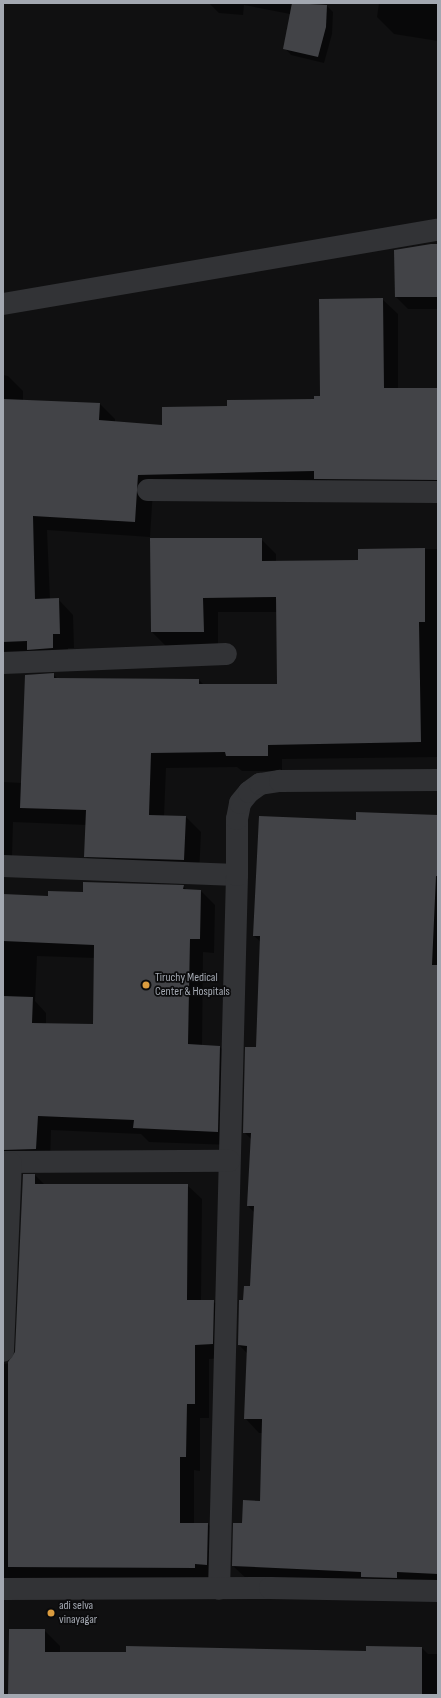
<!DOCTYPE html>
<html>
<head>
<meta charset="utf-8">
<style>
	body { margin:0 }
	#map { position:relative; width:441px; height:1698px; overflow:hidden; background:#101011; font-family:"Sofia Sans Condensed",sans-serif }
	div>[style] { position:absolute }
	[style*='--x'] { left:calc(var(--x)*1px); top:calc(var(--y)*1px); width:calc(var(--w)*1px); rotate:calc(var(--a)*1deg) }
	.shadow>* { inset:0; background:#0007 }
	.building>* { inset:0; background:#424347 }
	.minor>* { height:22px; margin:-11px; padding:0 11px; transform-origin:11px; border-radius:11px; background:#323336 }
	.dots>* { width:11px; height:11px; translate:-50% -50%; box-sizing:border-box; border:2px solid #0b0b0c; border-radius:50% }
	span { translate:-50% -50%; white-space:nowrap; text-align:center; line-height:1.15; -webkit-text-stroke:3.5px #0b0b0c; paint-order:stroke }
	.poi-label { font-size:12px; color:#a3a8b1 }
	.left { translate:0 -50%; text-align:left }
	.frame { position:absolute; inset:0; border:4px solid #a3a8b1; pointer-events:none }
</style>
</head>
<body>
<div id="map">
	<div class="shadow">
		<i style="clip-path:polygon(209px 3px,292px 3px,290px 14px,244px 5px,243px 15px,219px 13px)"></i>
		<i style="clip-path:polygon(379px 3px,438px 3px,438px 41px,394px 34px,377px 17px)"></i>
		<i style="clip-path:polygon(327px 6px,333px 12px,332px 34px,324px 63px,291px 55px,285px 48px)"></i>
		<i style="clip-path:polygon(438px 245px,438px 309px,408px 309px,396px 297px)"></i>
		<i style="clip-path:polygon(382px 299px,398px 314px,398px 389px,438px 389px,438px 494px,153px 490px,150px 537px,47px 530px,50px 600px,58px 599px,73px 615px,74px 648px,68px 648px,68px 663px,3px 657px,3px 375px,8px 376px,23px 391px,23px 401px,100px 404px,115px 419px,115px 423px,163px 426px,228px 407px,315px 400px,321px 397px)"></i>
		<i style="clip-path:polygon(261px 539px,276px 554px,276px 562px,359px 561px,359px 550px,438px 549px,438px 757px,282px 759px,282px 771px,242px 771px,237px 767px,166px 768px,164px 816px,186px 817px,201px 832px,199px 875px,100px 871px,85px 856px,87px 825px,13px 822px,12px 856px,3px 855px,3px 782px,22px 783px,53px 674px,58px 679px,199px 680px,204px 685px,278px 685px,278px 612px,218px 612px,218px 646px,167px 647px,152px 632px)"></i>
		<i style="clip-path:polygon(438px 816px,438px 1587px,248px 1580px,233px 1566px,243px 1524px,261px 1502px,263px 1433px,259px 1433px,245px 1418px,248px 1354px,239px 1345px,244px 1301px,251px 1287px,254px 1212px,248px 1206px,252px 1140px,244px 1132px,257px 1048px,261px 942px,254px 936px,357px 821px)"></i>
		<i style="clip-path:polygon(evenodd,183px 886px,187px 890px,201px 891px,215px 905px,214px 953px,203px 952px,202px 1046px,220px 1047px,234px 1061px,232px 1145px,149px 1142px,141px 1134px,51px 1130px,50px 1163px,11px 1165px,4px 1364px,10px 1363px,16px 1352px,35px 1175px,45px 1185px,187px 1185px,202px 1199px,201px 1301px,213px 1301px,228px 1316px,227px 1358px,209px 1359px,209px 1418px,200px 1418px,200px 1471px,194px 1470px,194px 1524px,208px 1524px,222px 1539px,221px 1579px,3px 1581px,3px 895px,49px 897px,183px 886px,37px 956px,95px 958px,94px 1025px,46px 1024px,46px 1013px,35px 1001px,37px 956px)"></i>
		<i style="clip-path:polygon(44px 1630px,60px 1646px,60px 1653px,367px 1652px,422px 1648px,428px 1654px,438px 1654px,438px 1695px,9px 1695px)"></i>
	</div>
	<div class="building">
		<i style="clip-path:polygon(292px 3px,327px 5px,326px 27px,318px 57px,283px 49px)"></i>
		<i style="clip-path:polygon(431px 244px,438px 244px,438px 297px,395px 297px,394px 250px)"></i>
		<i style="clip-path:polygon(383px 298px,384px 388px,438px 388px,438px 480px,314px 479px,314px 471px,138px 475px,135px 522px,33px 516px,35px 599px,59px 598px,60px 634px,53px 634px,53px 648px,27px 650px,27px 641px,3px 642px,3px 399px,100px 403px,99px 420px,162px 425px,162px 407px,227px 406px,227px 400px,314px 399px,314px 396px,320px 396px,319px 299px)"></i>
		<i style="clip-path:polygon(150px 538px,262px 538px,262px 561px,358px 560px,358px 549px,425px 548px,425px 622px,419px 622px,421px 742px,268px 745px,268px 756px,226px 756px,225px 752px,151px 753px,149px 815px,186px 816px,184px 860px,84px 857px,86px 810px,20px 808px,25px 675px,54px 673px,54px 678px,199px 679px,199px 684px,277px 684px,276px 597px,203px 598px,204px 632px,151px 632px)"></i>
		<i style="clip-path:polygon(356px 812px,438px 815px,438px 876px,436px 876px,432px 965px,438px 965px,438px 1574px,397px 1572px,397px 1578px,361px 1577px,361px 1572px,232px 1566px,233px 1523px,242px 1523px,243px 1500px,260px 1501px,262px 1419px,244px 1419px,247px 1346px,238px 1345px,239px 1300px,243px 1300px,244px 1286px,250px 1286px,254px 1206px,247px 1206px,251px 1133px,243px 1133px,245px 1047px,256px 1047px,260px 936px,253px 936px,259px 816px,356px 820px)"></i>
		<i style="clip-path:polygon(83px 882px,184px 885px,183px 889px,201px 890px,200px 939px,190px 939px,188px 1044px,220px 1046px,218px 1132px,133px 1128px,134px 1120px,38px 1116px,36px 1149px,3px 1150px,3px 996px,33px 997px,32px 1023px,93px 1024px,94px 945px,3px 941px,3px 894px,48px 896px,48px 891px,83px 892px)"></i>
		<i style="clip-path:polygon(23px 1174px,35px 1174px,35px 1184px,188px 1184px,187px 1300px,214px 1300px,213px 1344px,195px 1345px,195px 1404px,187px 1404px,186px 1457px,180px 1457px,180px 1523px,208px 1523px,207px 1565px,195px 1564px,195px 1568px,8px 1567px,8px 1362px,15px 1352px)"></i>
		<i style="clip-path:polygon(9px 1629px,45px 1629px,45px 1652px,126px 1652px,126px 1646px,366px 1651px,366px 1646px,422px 1647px,422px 1695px,8px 1695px)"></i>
	</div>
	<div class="minor">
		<i style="--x:3;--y:304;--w:441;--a:-9.7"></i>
		<i style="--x:148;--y:490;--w:290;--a:0.4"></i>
		<i style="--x:3;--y:663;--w:223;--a:-2.3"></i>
		<i style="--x:3;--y:866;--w:234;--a:2.2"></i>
		<i style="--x:237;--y:875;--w:714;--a:91.44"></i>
		<i style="--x:237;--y:875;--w:56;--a:-90"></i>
		<i style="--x:237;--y:819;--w:16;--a:-79"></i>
		<i style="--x:240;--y:803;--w:14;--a:-51"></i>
		<i style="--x:249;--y:792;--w:14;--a:-36"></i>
		<i style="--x:260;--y:784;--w:20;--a:-9"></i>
		<i style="--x:280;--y:781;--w:158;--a:-0.4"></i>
		<i style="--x:3;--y:1162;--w:226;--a:-0.3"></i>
		<i style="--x:3;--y:1351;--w:188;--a:-87.6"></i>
		<i style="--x:3;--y:1589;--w:267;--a:-0.2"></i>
		<i style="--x:270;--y:1588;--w:168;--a:1"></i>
	</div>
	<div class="dots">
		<i style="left:146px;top:985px;background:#db9c3f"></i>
		<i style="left:51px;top:1613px;background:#db9c3f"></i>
	</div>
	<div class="poi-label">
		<span class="left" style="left:155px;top:985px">Tiruchy Medical<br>Center &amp; Hospitals</span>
		<span class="left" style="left:59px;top:1613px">adi selva<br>vinayagar</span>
	</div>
	<div class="frame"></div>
</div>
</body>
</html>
